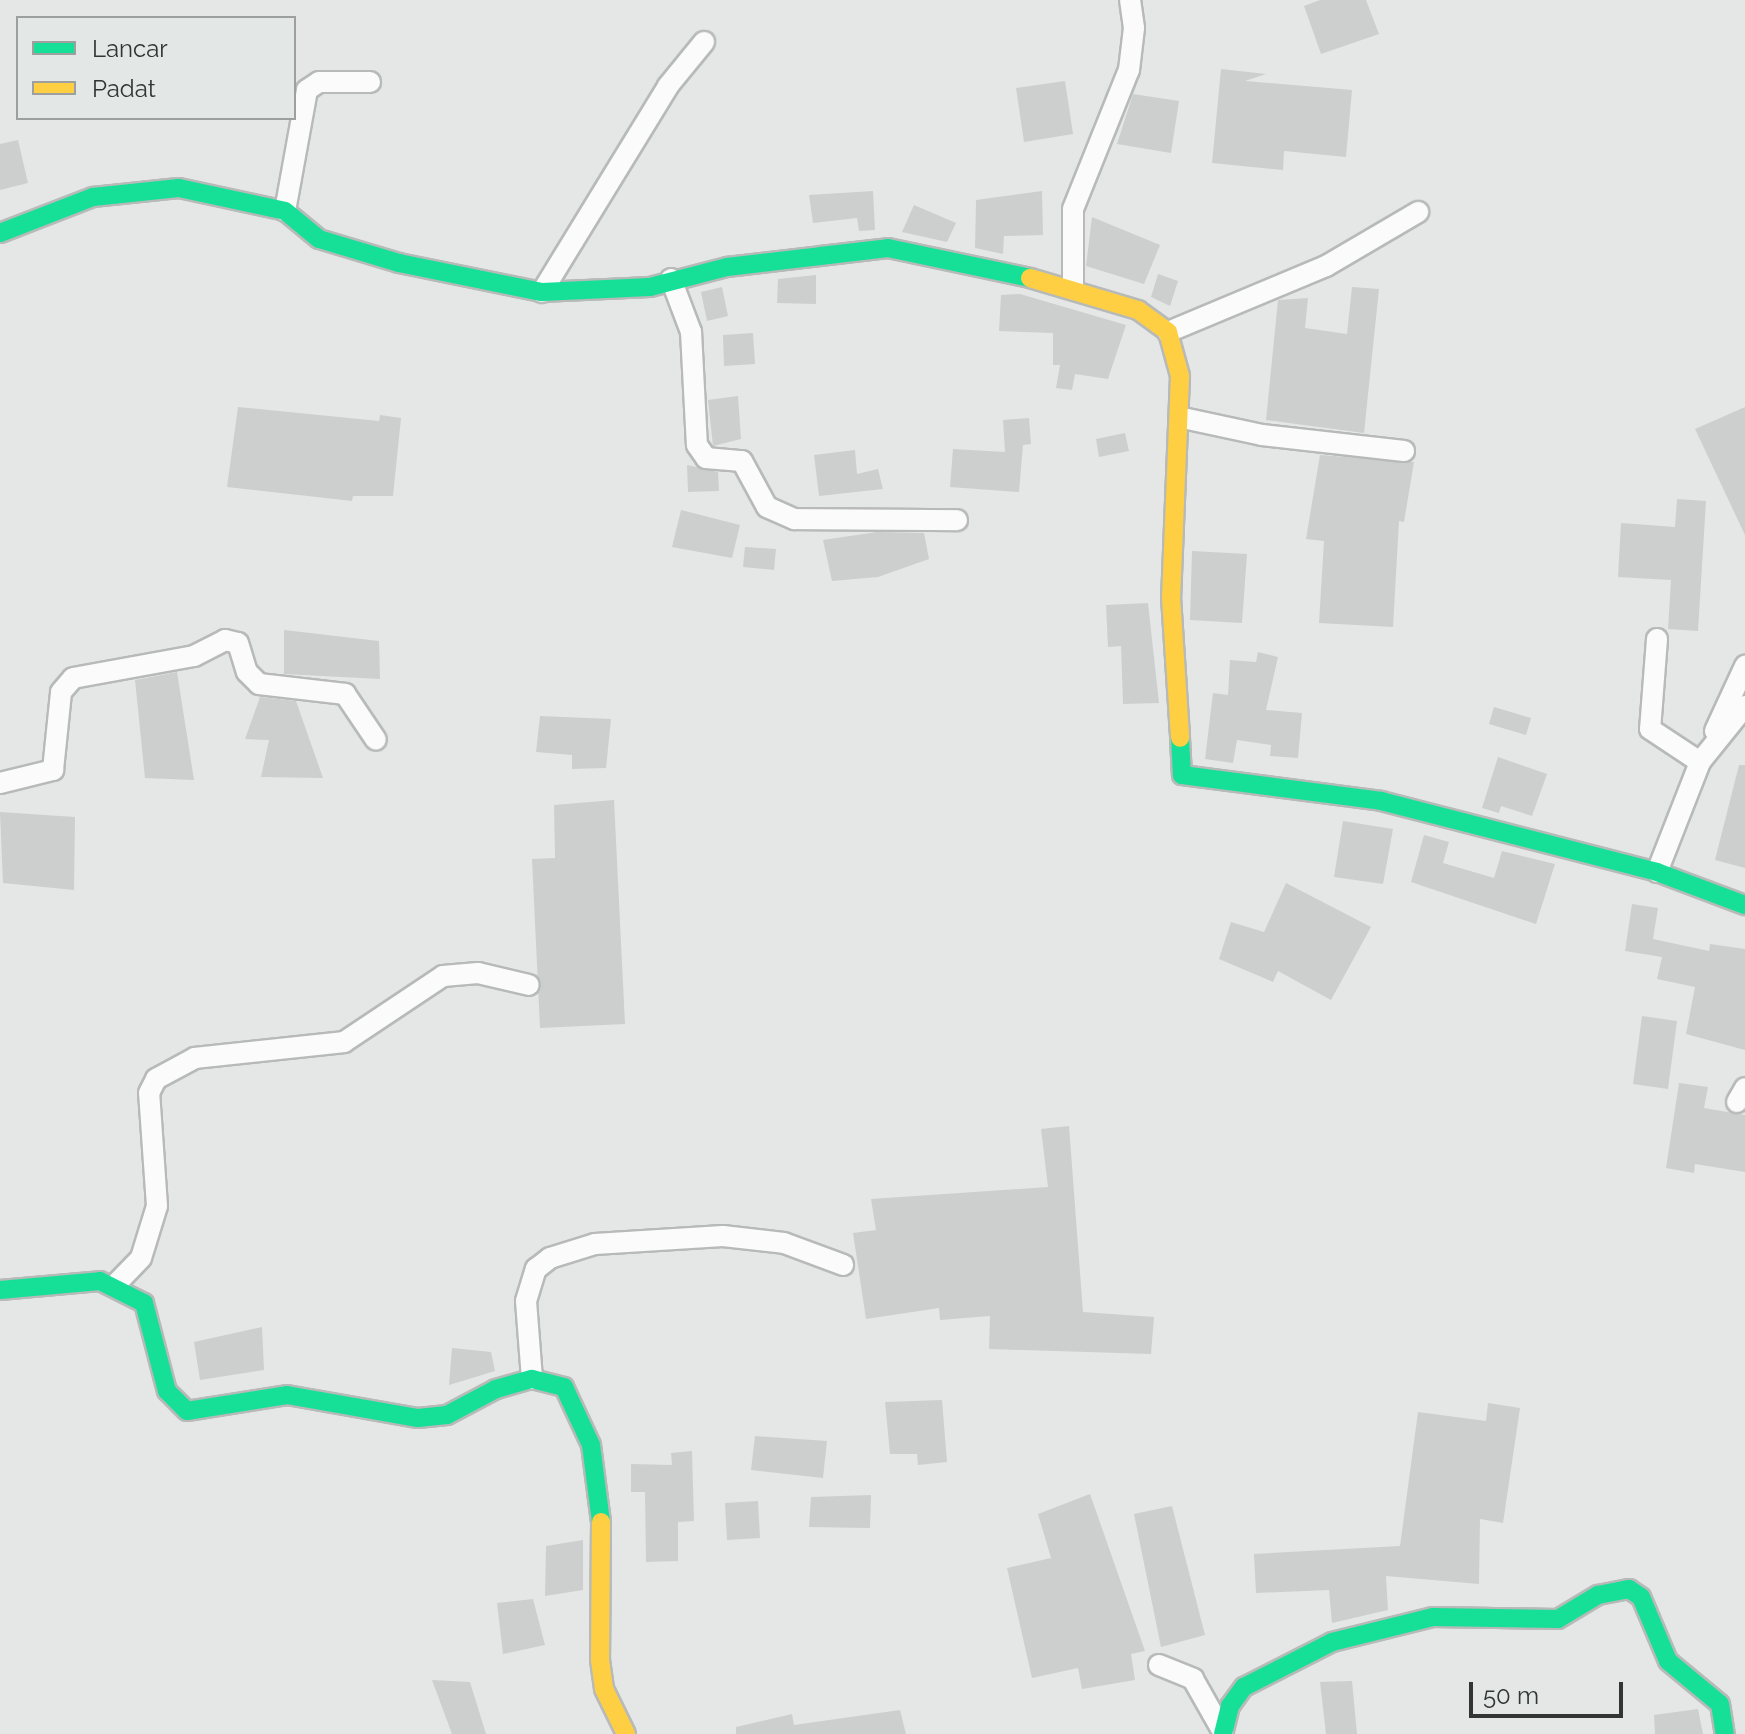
<!DOCTYPE html>
<html>
<head>
<meta charset="utf-8">
<style>
	body { margin:0 }
	#map { position:relative; width:1745px; height:1734px; overflow:hidden; background:#e4e7e6; font-family:Raleway,sans-serif }
	div>[style] { position:absolute }
	[style*='--x'] { left:calc(var(--x)*1px); top:calc(var(--y)*1px); width:calc(var(--w)*1px); rotate:calc(var(--a)*1deg) }
	.building>* { inset:0; background:#cdcfcf }
	.roads { filter:drop-shadow(2px 0 #b7bab9) drop-shadow(-2px 0 #b7bab9) drop-shadow(0 2px #b7bab9) drop-shadow(0 -2px #b7bab9) }
	.street>* { height:20px; margin:-10px; padding:0 10px; transform-origin:10px; border-radius:10px; background:#fbfbfb }
	.fast>* { height:18px; margin:-9px; padding:0 9px; transform-origin:9px; border-radius:9px; background:#16e098 }
	.slow>* { height:18px; margin:-9px; padding:0 9px; transform-origin:9px; border-radius:9px; background:#ffcf43 }
	span { translate:-50% -50%; white-space:nowrap; text-align:center; line-height:1.15; -webkit-text-stroke:8px #e3e8e6; paint-order:stroke }
	.legend { position:absolute; left:16px; top:16px; width:280px; height:104px; box-sizing:border-box; background:#e3e8e6; border:2px solid #9da09f; margin:0; padding:10px 14px; list-style:none; font-size:24px; color:#333534 }
	.legend li { display:flex; align-items:center; gap:16px; height:40px }
	.legend b { width:40px; border:2px solid #9da09f }
	.scale { position:absolute; left:1469px; top:1682px; width:154px; height:36px; box-sizing:border-box; border:4px solid #333534; border-top:0; padding-left:10px; font-size:24px; line-height:28px; white-space:nowrap; color:#333534; -webkit-text-stroke:6px #e3e8e6; paint-order:stroke }
</style>
</head>
<body>
<div id="map">
	<div class="building">
		<i style="clip-path:polygon(1320px 0,1366px 0,1379px 34px,1321px 54px,1304px 6px)"></i>
		<i style="clip-path:polygon(1221px 69px,1266px 74px,1245px 81px,1352px 90px,1346px 157px,1284px 151px,1283px 170px,1212px 163px)"></i>
		<i style="clip-path:polygon(1065px 81px,1073px 134px,1024px 142px,1016px 88px)"></i>
		<i style="clip-path:polygon(1133px 94px,1179px 101px,1171px 153px,1117px 144px)"></i>
		<i style="clip-path:polygon(18px 140px,28px 183px,0 190px,0 144px)"></i>
		<i style="clip-path:polygon(873px 191px,875px 230px,859px 231px,857px 218px,813px 223px,809px 195px)"></i>
		<i style="clip-path:polygon(1042px 191px,1043px 235px,1004px 236px,1003px 254px,975px 248px,976px 200px)"></i>
		<i style="clip-path:polygon(914px 205px,956px 223px,947px 242px,902px 232px)"></i>
		<i style="clip-path:polygon(1092px 217px,1160px 245px,1144px 284px,1086px 266px)"></i>
		<i style="clip-path:polygon(1158px 274px,1178px 281px,1170px 306px,1151px 297px)"></i>
		<i style="clip-path:polygon(816px 275px,816px 304px,777px 303px,778px 279px)"></i>
		<i style="clip-path:polygon(722px 287px,728px 316px,707px 321px,701px 292px)"></i>
		<i style="clip-path:polygon(1352px 287px,1379px 289px,1364px 433px,1266px 420px,1278px 300px,1308px 298px,1305px 328px,1347px 334px)"></i>
		<i style="clip-path:polygon(1020px 294px,1126px 325px,1108px 379px,1075px 374px,1072px 390px,1056px 388px,1060px 365px,1053px 365px,1053px 333px,999px 331px,1001px 295px)"></i>
		<i style="clip-path:polygon(753px 333px,755px 364px,724px 366px,723px 335px)"></i>
		<i style="clip-path:polygon(738px 396px,741px 439px,713px 446px,708px 400px)"></i>
		<i style="clip-path:polygon(238px 407px,379px 421px,380px 415px,401px 418px,393px 496px,353px 496px,352px 501px,227px 487px)"></i>
		<i style="clip-path:polygon(1745px 407px,1745px 535px,1695px 429px)"></i>
		<i style="clip-path:polygon(1029px 418px,1031px 444px,1023px 445px,1019px 492px,950px 487px,953px 449px,1005px 452px,1003px 420px)"></i>
		<i style="clip-path:polygon(1125px 433px,1129px 451px,1099px 457px,1096px 439px)"></i>
		<i style="clip-path:polygon(855px 450px,857px 474px,878px 469px,883px 489px,819px 496px,814px 455px)"></i>
		<i style="clip-path:polygon(1320px 455px,1414px 462px,1404px 522px,1399px 521px,1393px 627px,1319px 623px,1324px 541px,1306px 539px)"></i>
		<i style="clip-path:polygon(687px 465px,718px 472px,719px 491px,688px 492px)"></i>
		<i style="clip-path:polygon(1677px 499px,1706px 501px,1698px 631px,1668px 629px,1671px 580px,1618px 577px,1621px 523px,1675px 527px)"></i>
		<i style="clip-path:polygon(681px 510px,740px 525px,732px 558px,672px 547px)"></i>
		<i style="clip-path:polygon(877px 532px,924px 533px,929px 559px,878px 577px,832px 581px,823px 540px)"></i>
		<i style="clip-path:polygon(745px 547px,776px 549px,774px 570px,743px 567px)"></i>
		<i style="clip-path:polygon(1192px 551px,1247px 554px,1242px 623px,1190px 620px)"></i>
		<i style="clip-path:polygon(1148px 603px,1159px 703px,1123px 704px,1121px 646px,1108px 647px,1106px 605px)"></i>
		<i style="clip-path:polygon(284px 630px,379px 641px,380px 679px,284px 674px)"></i>
		<i style="clip-path:polygon(1258px 652px,1278px 657px,1266px 710px,1302px 713px,1298px 758px,1270px 756px,1271px 745px,1237px 740px,1233px 763px,1205px 759px,1213px 693px,1228px 695px,1230px 660px,1256px 662px)"></i>
		<i style="clip-path:polygon(177px 672px,194px 780px,145px 778px,135px 680px)"></i>
		<i style="clip-path:polygon(260px 697px,296px 701px,323px 778px,261px 777px,269px 740px,245px 739px)"></i>
		<i style="clip-path:polygon(1494px 707px,1531px 718px,1526px 735px,1489px 724px)"></i>
		<i style="clip-path:polygon(540px 716px,611px 719px,606px 768px,572px 769px,572px 755px,536px 752px)"></i>
		<i style="clip-path:polygon(1498px 757px,1547px 774px,1532px 816px,1501px 806px,1499px 813px,1482px 808px)"></i>
		<i style="clip-path:polygon(1739px 765px,1745px 765px,1745px 868px,1715px 860px)"></i>
		<i style="clip-path:polygon(614px 800px,625px 1024px,540px 1028px,532px 859px,555px 858px,554px 805px)"></i>
		<i style="clip-path:polygon(0 812px,75px 817px,74px 890px,3px 883px)"></i>
		<i style="clip-path:polygon(1343px 821px,1393px 829px,1383px 884px,1334px 877px)"></i>
		<i style="clip-path:polygon(1424px 835px,1449px 842px,1443px 863px,1494px 878px,1502px 851px,1555px 864px,1536px 924px,1411px 882px)"></i>
		<i style="clip-path:polygon(1286px 883px,1371px 927px,1331px 1000px,1278px 971px,1273px 982px,1219px 959px,1231px 922px,1264px 932px)"></i>
		<i style="clip-path:polygon(1632px 904px,1658px 908px,1653px 939px,1709px 951px,1710px 944px,1745px 949px,1745px 1050px,1686px 1034px,1695px 987px,1657px 979px,1662px 957px,1625px 951px)"></i>
		<i style="clip-path:polygon(1642px 1016px,1677px 1021px,1668px 1089px,1633px 1084px)"></i>
		<i style="clip-path:polygon(1679px 1083px,1708px 1087px,1704px 1108px,1745px 1115px,1745px 1172px,1695px 1164px,1694px 1173px,1666px 1168px)"></i>
		<i style="clip-path:polygon(1069px 1126px,1083px 1312px,1154px 1317px,1151px 1354px,989px 1349px,990px 1316px,940px 1320px,939px 1308px,866px 1319px,853px 1233px,876px 1230px,871px 1199px,1048px 1187px,1041px 1129px)"></i>
		<i style="clip-path:polygon(262px 1327px,264px 1370px,200px 1380px,194px 1342px)"></i>
		<i style="clip-path:polygon(452px 1348px,491px 1352px,495px 1371px,449px 1385px)"></i>
		<i style="clip-path:polygon(942px 1400px,947px 1462px,918px 1465px,917px 1454px,890px 1454px,885px 1402px)"></i>
		<i style="clip-path:polygon(1488px 1403px,1520px 1408px,1503px 1523px,1480px 1519px,1479px 1584px,1386px 1576px,1388px 1610px,1332px 1623px,1329px 1590px,1256px 1593px,1254px 1554px,1400px 1546px,1418px 1412px,1486px 1421px)"></i>
		<i style="clip-path:polygon(755px 1436px,827px 1441px,823px 1478px,751px 1470px)"></i>
		<i style="clip-path:polygon(692px 1451px,694px 1521px,678px 1522px,678px 1561px,646px 1562px,645px 1492px,631px 1492px,631px 1464px,672px 1465px,671px 1453px)"></i>
		<i style="clip-path:polygon(1090px 1494px,1145px 1651px,1131px 1654px,1135px 1680px,1082px 1689px,1078px 1668px,1032px 1678px,1007px 1568px,1051px 1558px,1038px 1514px)"></i>
		<i style="clip-path:polygon(871px 1495px,870px 1528px,809px 1527px,811px 1497px)"></i>
		<i style="clip-path:polygon(758px 1501px,760px 1538px,727px 1540px,725px 1503px)"></i>
		<i style="clip-path:polygon(1172px 1506px,1205px 1635px,1161px 1647px,1134px 1514px)"></i>
		<i style="clip-path:polygon(583px 1540px,583px 1590px,545px 1596px,546px 1546px)"></i>
		<i style="clip-path:polygon(533px 1599px,545px 1645px,503px 1654px,497px 1603px)"></i>
		<i style="clip-path:polygon(432px 1680px,470px 1682px,486px 1734px,452px 1734px)"></i>
		<i style="clip-path:polygon(1352px 1681px,1357px 1734px,1326px 1734px,1320px 1682px)"></i>
		<i style="clip-path:polygon(1698px 1709px,1703px 1734px,1655px 1734px,1654px 1715px)"></i>
		<i style="clip-path:polygon(900px 1710px,906px 1734px,736px 1734px,736px 1727px,792px 1714px,794px 1725px)"></i>
	</div>
	<div class="roads">
		<div class="street">
			<i style="--x:285;--y:211;--w:123;--a:-79.7"></i>
			<i style="--x:307;--y:90;--w:14;--a:-34"></i>
			<i style="--x:319;--y:82;--w:51;--a:0"></i>
			<i style="--x:671;--y:279;--w:57;--a:69.3"></i>
			<i style="--x:691;--y:332;--w:113;--a:87"></i>
			<i style="--x:697;--y:445;--w:16;--a:55"></i>
			<i style="--x:706;--y:458;--w:36;--a:5"></i>
			<i style="--x:742;--y:461;--w:52;--a:61.5"></i>
			<i style="--x:767;--y:507;--w:30;--a:24"></i>
			<i style="--x:794;--y:519;--w:163;--a:0.4"></i>
			<i style="--x:1073;--y:287;--w:78;--a:-90"></i>
			<i style="--x:1073;--y:209;--w:150;--a:-68.1"></i>
			<i style="--x:1129;--y:70;--w:42;--a:-83.2"></i>
			<i style="--x:1134;--y:28;--w:28;--a:-98"></i>
			<i style="--x:542;--y:292;--w:241;--a:-58.5"></i>
			<i style="--x:668;--y:86;--w:57;--a:-50.7"></i>
			<i style="--x:1168;--y:332;--w:171;--a:-22.7"></i>
			<i style="--x:1326;--y:266;--w:107;--a:-30.4"></i>
			<i style="--x:1183;--y:418;--w:81;--a:12.1"></i>
			<i style="--x:1262;--y:435;--w:143;--a:6.4"></i>
			<i style="--x:1657;--y:639;--w:90;--a:94.4"></i>
			<i style="--x:1650;--y:729;--w:60;--a:33.4"></i>
			<i style="--x:1715;--y:731;--w:72;--a:-65.2"></i>
			<i style="--x:0;--y:783;--w:55;--a:-13.8"></i>
			<i style="--x:53;--y:770;--w:78;--a:-84.1"></i>
			<i style="--x:61;--y:692;--w:18;--a:-49"></i>
			<i style="--x:73;--y:678;--w:123;--a:-10.3"></i>
			<i style="--x:194;--y:656;--w:35;--a:-27"></i>
			<i style="--x:225;--y:640;--w:13;--a:13"></i>
			<i style="--x:238;--y:643;--w:30;--a:73"></i>
			<i style="--x:247;--y:672;--w:17;--a:45"></i>
			<i style="--x:259;--y:684;--w:87;--a:6.6"></i>
			<i style="--x:345;--y:694;--w:55;--a:56"></i>
			<i style="--x:1657;--y:872;--w:118;--a:-68.6"></i>
			<i style="--x:1700;--y:762;--w:72;--a:-51.2"></i>
			<i style="--x:1737;--y:1102;--w:16;--a:-60"></i>
			<i style="--x:115;--y:1285;--w:37;--a:-46"></i>
			<i style="--x:141;--y:1258;--w:54;--a:-72.9"></i>
			<i style="--x:157;--y:1206;--w:113;--a:-94"></i>
			<i style="--x:149;--y:1093;--w:16;--a:-63"></i>
			<i style="--x:156;--y:1079;--w:44;--a:-28.3"></i>
			<i style="--x:195;--y:1058;--w:150;--a:-6.1"></i>
			<i style="--x:344;--y:1042;--w:119;--a:-33.7"></i>
			<i style="--x:443;--y:976;--w:35;--a:-5"></i>
			<i style="--x:478;--y:973;--w:52;--a:13.2"></i>
			<i style="--x:532;--y:1379;--w:78;--a:-94.4"></i>
			<i style="--x:526;--y:1301;--w:34;--a:-73"></i>
			<i style="--x:536;--y:1269;--w:18;--a:-38"></i>
			<i style="--x:550;--y:1258;--w:47;--a:-17.3"></i>
			<i style="--x:595;--y:1244;--w:128;--a:-3.6"></i>
			<i style="--x:723;--y:1236;--w:61;--a:6.5"></i>
			<i style="--x:784;--y:1243;--w:63;--a:20.4"></i>
			<i style="--x:1159;--y:1665;--w:37;--a:22"></i>
			<i style="--x:1193;--y:1679;--w:61;--a:60.5"></i>
		</div>
		<div class="fast">
			<i style="--x:0;--y:233;--w:100;--a:-21.2"></i>
			<i style="--x:93;--y:197;--w:86;--a:-6"></i>
			<i style="--x:179;--y:188;--w:108;--a:12.2"></i>
			<i style="--x:285;--y:211;--w:44;--a:39.5"></i>
			<i style="--x:319;--y:239;--w:84;--a:16.7"></i>
			<i style="--x:399;--y:263;--w:146;--a:11.5"></i>
			<i style="--x:542;--y:292;--w:108;--a:-2.7"></i>
			<i style="--x:650;--y:287;--w:80;--a:-14.6"></i>
			<i style="--x:727;--y:267;--w:162;--a:-6.7"></i>
			<i style="--x:888;--y:248;--w:145;--a:11.9"></i>
			<i style="--x:1180;--y:738;--w:37;--a:87"></i>
			<i style="--x:1182;--y:775;--w:201;--a:7.4"></i>
			<i style="--x:1381;--y:801;--w:285;--a:14.4"></i>
			<i style="--x:1657;--y:872;--w:94;--a:20.6"></i>
			<i style="--x:0;--y:1290;--w:100;--a:-5.1"></i>
			<i style="--x:100;--y:1281;--w:49;--a:26.6"></i>
			<i style="--x:144;--y:1303;--w:91;--a:75.4"></i>
			<i style="--x:167;--y:1391;--w:28;--a:45"></i>
			<i style="--x:187;--y:1411;--w:101;--a:-9.1"></i>
			<i style="--x:287;--y:1395;--w:133;--a:10"></i>
			<i style="--x:418;--y:1418;--w:29;--a:-6"></i>
			<i style="--x:447;--y:1415;--w:55;--a:-28"></i>
			<i style="--x:496;--y:1389;--w:37;--a:-16"></i>
			<i style="--x:532;--y:1379;--w:33;--a:14"></i>
			<i style="--x:564;--y:1387;--w:64;--a:65"></i>
			<i style="--x:591;--y:1445;--w:78;--a:82.6"></i>
			<i style="--x:1223;--y:1734;--w:29;--a:-76"></i>
			<i style="--x:1230;--y:1706;--w:24;--a:-54"></i>
			<i style="--x:1244;--y:1687;--w:99;--a:-27.1"></i>
			<i style="--x:1332;--y:1642;--w:104;--a:-13.9"></i>
			<i style="--x:1433;--y:1617;--w:125;--a:0.9"></i>
			<i style="--x:1558;--y:1619;--w:47;--a:-31"></i>
			<i style="--x:1598;--y:1595;--w:32;--a:-11"></i>
			<i style="--x:1629;--y:1589;--w:14;--a:34"></i>
			<i style="--x:1641;--y:1597;--w:69;--a:67.1"></i>
			<i style="--x:1668;--y:1661;--w:67;--a:39.6"></i>
			<i style="--x:1720;--y:1704;--w:30;--a:81"></i>
		</div>
		<div class="slow">
			<i style="--x:1030;--y:278;--w:113;--a:16.5"></i>
			<i style="--x:1138;--y:310;--w:37;--a:36"></i>
			<i style="--x:1168;--y:332;--w:46;--a:74.7"></i>
			<i style="--x:1180;--y:376;--w:221;--a:92.3"></i>
			<i style="--x:1171;--y:597;--w:141;--a:86.3"></i>
			<i style="--x:601;--y:1522;--w:138;--a:90.4"></i>
			<i style="--x:600;--y:1660;--w:29;--a:82"></i>
			<i style="--x:604;--y:1689;--w:50;--a:63.9"></i>
		</div>
	</div>
	<ul class="legend">
	<li><b style="height:10px;background:#16e098"></b>Lancar</li>
	<li><b style="height:10px;background:#ffcf43"></b>Padat</li>
	</ul>
	<div class="scale">50 m</div>
</div>
</body>
</html>
